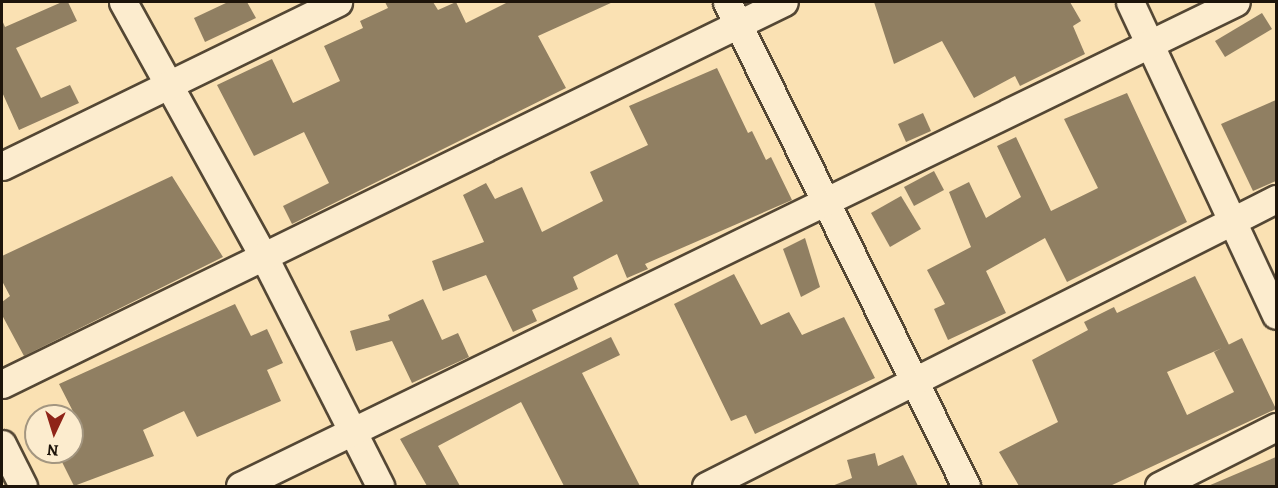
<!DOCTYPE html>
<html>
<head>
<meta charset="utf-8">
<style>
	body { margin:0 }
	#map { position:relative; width:1278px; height:488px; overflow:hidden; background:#fae1b3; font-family:Alegreya,serif }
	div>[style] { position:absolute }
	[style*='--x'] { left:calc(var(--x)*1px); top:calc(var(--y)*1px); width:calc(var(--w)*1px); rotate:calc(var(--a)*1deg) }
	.building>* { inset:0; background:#907f62 }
	.roads { filter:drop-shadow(2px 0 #544734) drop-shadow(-2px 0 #544734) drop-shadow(0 2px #544734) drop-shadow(0 -2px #544734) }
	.street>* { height:27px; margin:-13.5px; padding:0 13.5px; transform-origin:13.5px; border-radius:13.5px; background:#fcecce }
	span { translate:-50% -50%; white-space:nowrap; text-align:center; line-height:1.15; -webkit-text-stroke:4.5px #fcecce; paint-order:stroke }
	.frame { position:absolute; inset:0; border:3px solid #1d140a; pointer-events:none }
	.north { position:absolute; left:24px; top:404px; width:60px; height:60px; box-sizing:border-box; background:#fcecce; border:2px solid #a39680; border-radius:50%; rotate:184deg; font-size:16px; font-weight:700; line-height:24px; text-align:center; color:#1d140a }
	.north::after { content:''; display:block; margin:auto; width:21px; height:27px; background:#8f2418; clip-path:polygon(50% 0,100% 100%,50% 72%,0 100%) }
</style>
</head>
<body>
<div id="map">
	<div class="building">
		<i style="clip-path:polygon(62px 2px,68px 2px,77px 21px,16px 48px,41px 98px,70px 85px,79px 103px,19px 130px,2px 92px,2px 20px,5px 27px)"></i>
		<i style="clip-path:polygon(228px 2px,247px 2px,256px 18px,205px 42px,194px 18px)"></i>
		<i style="clip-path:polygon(385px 2px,433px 2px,438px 10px,456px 2px,466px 23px,508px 2px,613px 2px,538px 36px,566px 88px,292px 224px,283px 206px,329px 183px,304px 132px,254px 156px,217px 85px,272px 59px,293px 103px,340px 81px,324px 46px,363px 28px,360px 21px,388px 8px)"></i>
		<i style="clip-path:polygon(874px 2px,1070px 2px,1081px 21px,1073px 26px,1085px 54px,1020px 86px,1015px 76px,974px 98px,942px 41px,894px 64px)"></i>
		<i style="clip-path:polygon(1262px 13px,1272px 29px,1225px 57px,1215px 41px)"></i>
		<i style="clip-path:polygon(717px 68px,748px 133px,752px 131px,766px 160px,771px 157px,792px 200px,645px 264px,648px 269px,627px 278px,617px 254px,573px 277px,578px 289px,532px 310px,537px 321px,513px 332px,486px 275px,443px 291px,432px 261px,484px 242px,463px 195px,486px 183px,495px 199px,522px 187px,542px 232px,603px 201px,590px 172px,648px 145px,629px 106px)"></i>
		<i style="clip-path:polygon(1127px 93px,1187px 222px,1067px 282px,1045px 238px,986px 271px,1006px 313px,948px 340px,934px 309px,945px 304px,927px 270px,971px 247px,949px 192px,969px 182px,986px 218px,1021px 197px,997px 146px,1016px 137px,1051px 211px,1098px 188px,1064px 119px)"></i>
		<i style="clip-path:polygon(1276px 100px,1276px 181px,1253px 191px,1221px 124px)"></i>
		<i style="clip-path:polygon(923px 113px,931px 131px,906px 142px,898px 124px)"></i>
		<i style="clip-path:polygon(934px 171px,944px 190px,914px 206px,904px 187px)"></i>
		<i style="clip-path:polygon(172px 176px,223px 257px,24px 356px,2px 315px,2px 302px,10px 296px,2px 281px,2px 256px)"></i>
		<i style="clip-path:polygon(901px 196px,921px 229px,890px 247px,871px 213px)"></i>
		<i style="clip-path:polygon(805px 238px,820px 287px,801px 297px,783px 249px)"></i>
		<i style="clip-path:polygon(734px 274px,761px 325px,789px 312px,802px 335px,844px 317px,875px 378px,755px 434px,746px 415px,731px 421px,674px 304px)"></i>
		<i style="clip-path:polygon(1195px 276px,1229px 345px,1167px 372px,1187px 415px,1234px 392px,1214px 352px,1242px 338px,1276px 409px,1110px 486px,1019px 486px,999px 452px,1058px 422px,1032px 360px,1088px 330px,1084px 322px,1114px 307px,1117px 313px)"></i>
		<i style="clip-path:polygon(423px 299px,442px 340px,458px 333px,469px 357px,412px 383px,392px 341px,356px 351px,350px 331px,390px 320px,388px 315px)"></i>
		<i style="clip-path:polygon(235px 304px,251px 336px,267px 329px,283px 363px,267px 370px,281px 401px,197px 437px,184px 411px,143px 430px,154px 456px,74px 486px,57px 452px,72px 452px,72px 437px,83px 431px,59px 384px)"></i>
		<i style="clip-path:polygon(611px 337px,620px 355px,582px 373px,640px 486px,564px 486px,521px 402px,438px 446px,460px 486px,427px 486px,400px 439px)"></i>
		<i style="clip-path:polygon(875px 453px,878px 466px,903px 455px,918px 486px,832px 486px,852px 478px,847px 460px)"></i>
		<i style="clip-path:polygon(1276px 457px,1276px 486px,1208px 486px)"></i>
	</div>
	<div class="roads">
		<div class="street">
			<i style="--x:123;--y:2;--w:291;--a:61.1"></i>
			<i style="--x:264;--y:257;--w:257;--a:63.1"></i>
			<i style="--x:727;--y:2;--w:540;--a:63.72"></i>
			<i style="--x:1130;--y:2;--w:345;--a:65"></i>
			<i style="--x:2;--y:166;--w:374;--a:-26"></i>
			<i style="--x:2;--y:384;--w:870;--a:-26.04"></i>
			<i style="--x:2;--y:444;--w:47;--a:63.4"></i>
			<i style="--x:240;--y:486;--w:1107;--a:-25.92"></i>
			<i style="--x:706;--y:486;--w:638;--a:-26.73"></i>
			<i style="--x:1159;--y:486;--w:131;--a:-26.8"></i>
		</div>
	</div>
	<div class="frame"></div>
	<div class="north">N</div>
</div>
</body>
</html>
